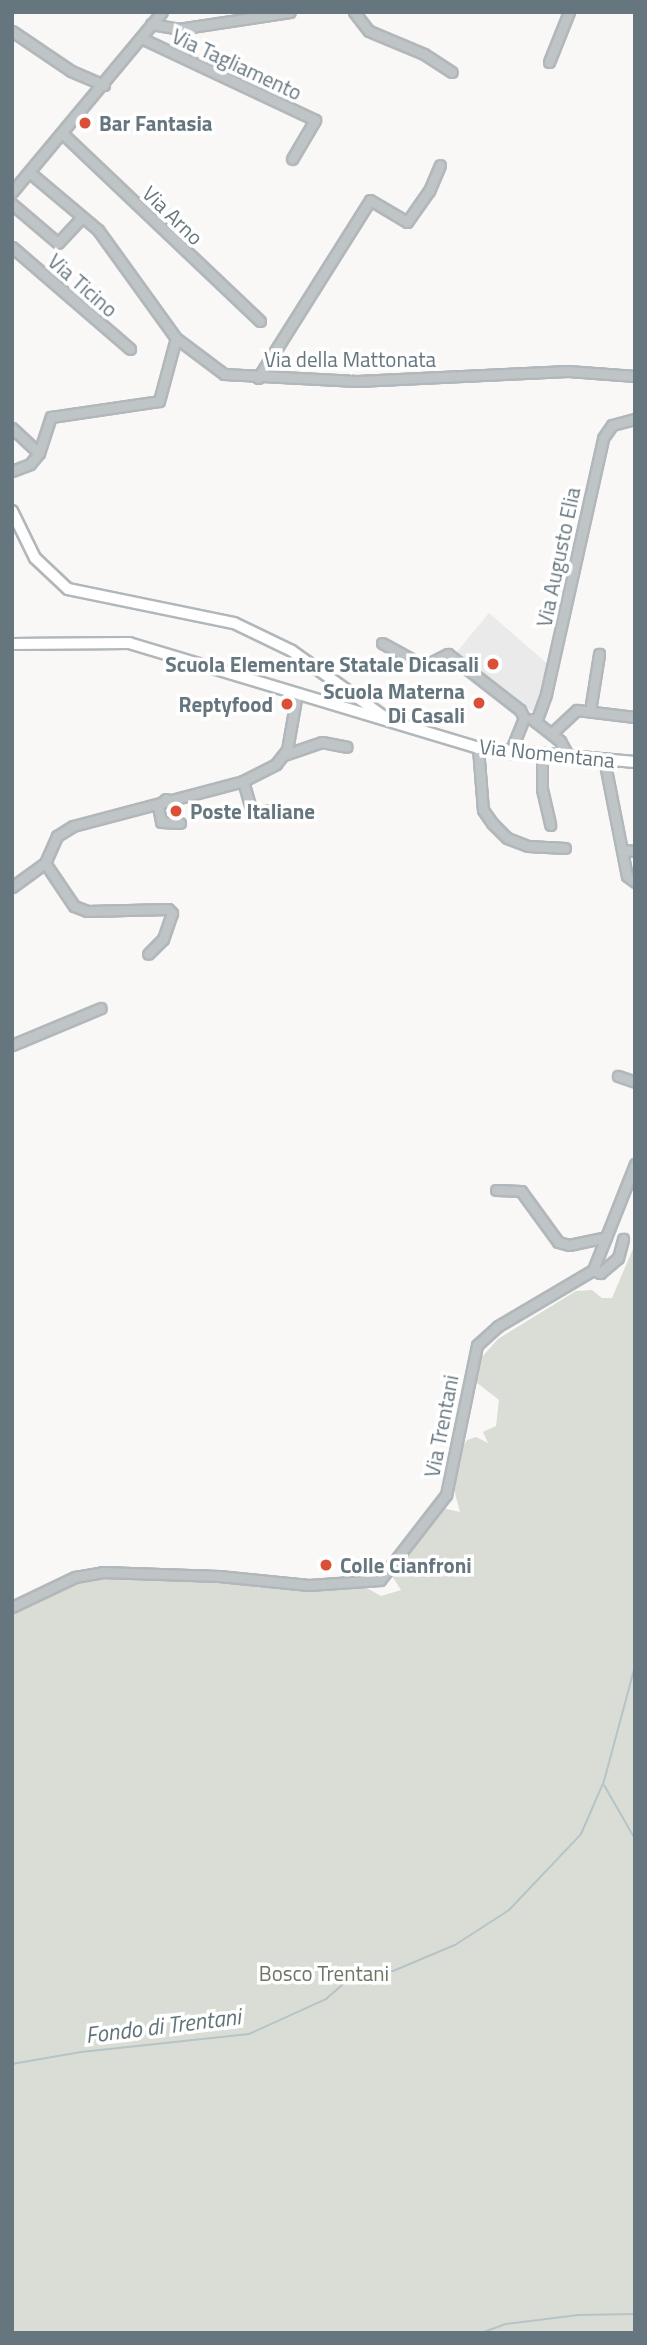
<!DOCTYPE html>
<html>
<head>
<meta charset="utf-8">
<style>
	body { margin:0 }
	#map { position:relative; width:647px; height:2345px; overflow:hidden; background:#f9f8f6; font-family:"Titillium Web",sans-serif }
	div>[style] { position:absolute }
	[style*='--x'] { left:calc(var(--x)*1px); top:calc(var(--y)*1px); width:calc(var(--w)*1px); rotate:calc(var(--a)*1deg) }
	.built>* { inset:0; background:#e9eae9 }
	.green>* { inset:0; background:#d9ddd6 }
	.stream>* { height:2px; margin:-1px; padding:0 1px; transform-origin:1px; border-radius:1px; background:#b7c4c7 }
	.roads { filter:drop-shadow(2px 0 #b1b7ba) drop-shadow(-2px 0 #b1b7ba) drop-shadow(0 2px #b1b7ba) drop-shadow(0 -2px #b1b7ba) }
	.minor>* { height:9px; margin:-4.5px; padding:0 4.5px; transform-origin:4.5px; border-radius:4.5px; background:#bfc4c7 }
	.major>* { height:10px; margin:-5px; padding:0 5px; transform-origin:5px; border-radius:5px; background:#fff }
	.dots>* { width:19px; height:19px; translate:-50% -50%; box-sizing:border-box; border:4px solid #fff; border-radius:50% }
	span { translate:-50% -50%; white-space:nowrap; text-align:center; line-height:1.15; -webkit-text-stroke:7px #fff; paint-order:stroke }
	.street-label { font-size:21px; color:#65767f }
	.poi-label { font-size:21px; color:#65767f; font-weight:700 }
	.left { translate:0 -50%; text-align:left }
	.right { translate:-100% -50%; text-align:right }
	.park-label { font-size:21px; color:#697864 }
	.water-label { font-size:23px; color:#607579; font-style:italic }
	.frame { position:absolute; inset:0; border:14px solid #65767f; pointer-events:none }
</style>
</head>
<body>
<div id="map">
	<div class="built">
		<i style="clip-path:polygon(489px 613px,549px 665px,543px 696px,534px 713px,455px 654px)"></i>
	</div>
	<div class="green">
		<i style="clip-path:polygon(635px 1244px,635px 2333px,12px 2333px,12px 1613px,78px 1579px,108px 1575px,254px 1583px,259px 1588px,264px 1584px,365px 1587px,381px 1596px,401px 1590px,392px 1576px,424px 1531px,442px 1508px,460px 1512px,453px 1486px,460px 1451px,467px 1440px,476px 1437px,488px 1443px,483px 1432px,496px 1426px,499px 1400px,472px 1379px,481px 1358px,498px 1339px,576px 1291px,592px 1290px,602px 1298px,612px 1298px)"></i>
	</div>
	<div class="stream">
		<i style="--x:604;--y:1785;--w:62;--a:60.1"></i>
		<i style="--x:12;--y:2064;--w:70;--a:-9.9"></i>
		<i style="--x:81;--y:2052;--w:169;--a:-6.1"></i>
		<i style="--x:249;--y:2034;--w:85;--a:-24.4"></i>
		<i style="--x:326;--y:1999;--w:35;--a:-41"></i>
		<i style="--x:352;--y:1976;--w:41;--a:-7"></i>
		<i style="--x:393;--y:1971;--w:67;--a:-22.8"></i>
		<i style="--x:455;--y:1945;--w:64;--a:-32.9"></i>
		<i style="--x:509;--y:1910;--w:105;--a:-46.5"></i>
		<i style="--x:581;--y:1834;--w:58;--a:-66.5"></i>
		<i style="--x:604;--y:1781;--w:119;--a:-74.9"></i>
		<i style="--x:481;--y:2333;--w:27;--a:-20"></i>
		<i style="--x:506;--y:2324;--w:73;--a:-7.1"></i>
		<i style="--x:578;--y:2315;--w:57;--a:-1"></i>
	</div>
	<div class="roads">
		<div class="minor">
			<i style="--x:354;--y:12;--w:24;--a:52"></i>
			<i style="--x:369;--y:31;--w:60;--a:22.7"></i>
			<i style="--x:424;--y:54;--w:33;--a:33"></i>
			<i style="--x:151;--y:24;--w:27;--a:10"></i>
			<i style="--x:178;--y:29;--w:113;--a:-8.6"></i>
			<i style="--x:12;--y:31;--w:71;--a:34.1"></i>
			<i style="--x:71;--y:71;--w:36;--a:23"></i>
			<i style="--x:141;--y:38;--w:192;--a:25.2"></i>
			<i style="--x:315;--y:120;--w:45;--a:120.5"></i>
			<i style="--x:549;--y:62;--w:54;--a:-68.2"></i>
			<i style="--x:62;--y:133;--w:273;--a:43.5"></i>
			<i style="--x:29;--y:172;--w:90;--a:40"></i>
			<i style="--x:98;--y:230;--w:133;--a:54.2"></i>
			<i style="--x:176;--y:338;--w:60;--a:36.9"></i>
			<i style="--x:224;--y:374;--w:133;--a:3"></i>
			<i style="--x:357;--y:381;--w:211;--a:-2.7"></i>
			<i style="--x:568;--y:371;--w:67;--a:4.3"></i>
			<i style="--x:12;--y:192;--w:234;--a:-50.2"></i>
			<i style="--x:12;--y:204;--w:60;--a:40.3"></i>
			<i style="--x:58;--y:243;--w:35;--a:-47"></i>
			<i style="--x:12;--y:247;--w:156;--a:40.8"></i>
			<i style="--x:258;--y:378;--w:210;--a:-57.8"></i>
			<i style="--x:370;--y:200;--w:43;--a:30.7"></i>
			<i style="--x:407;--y:222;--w:38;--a:-55"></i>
			<i style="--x:429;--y:191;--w:28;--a:-67"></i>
			<i style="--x:12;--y:428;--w:37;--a:43"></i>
			<i style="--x:12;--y:471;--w:19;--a:-21"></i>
			<i style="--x:30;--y:464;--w:14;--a:-51"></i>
			<i style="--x:39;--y:453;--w:38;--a:-72"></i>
			<i style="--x:51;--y:417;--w:109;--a:-8.4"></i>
			<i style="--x:159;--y:401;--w:65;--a:-74.9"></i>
			<i style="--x:382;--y:643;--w:48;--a:28.7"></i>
			<i style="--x:424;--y:666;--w:27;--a:-27"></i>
			<i style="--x:448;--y:654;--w:91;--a:37.9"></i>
			<i style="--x:520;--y:710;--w:9;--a:63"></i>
			<i style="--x:524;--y:718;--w:38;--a:112"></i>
			<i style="--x:590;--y:711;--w:58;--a:-81"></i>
			<i style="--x:532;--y:719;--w:36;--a:38"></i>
			<i style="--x:560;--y:741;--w:18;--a:61"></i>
			<i style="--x:536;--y:722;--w:30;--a:-70"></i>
			<i style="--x:546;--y:694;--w:262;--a:-77.4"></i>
			<i style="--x:603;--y:438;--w:16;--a:-55"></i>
			<i style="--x:612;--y:425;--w:24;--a:-15"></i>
			<i style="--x:552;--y:733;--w:34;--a:-43"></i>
			<i style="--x:577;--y:710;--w:58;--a:6.9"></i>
			<i style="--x:478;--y:748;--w:62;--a:85.4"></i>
			<i style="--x:483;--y:810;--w:16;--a:55"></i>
			<i style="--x:492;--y:823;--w:21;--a:45"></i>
			<i style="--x:507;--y:838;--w:22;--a:21"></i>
			<i style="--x:528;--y:846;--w:37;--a:3"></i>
			<i style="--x:284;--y:755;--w:40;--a:-18.9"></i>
			<i style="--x:322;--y:742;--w:25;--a:11"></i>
			<i style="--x:542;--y:756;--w:33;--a:90"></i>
			<i style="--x:542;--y:789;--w:37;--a:77"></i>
			<i style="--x:604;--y:759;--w:119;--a:78.9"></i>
			<i style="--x:627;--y:876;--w:10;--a:37"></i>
			<i style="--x:243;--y:781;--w:33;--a:74"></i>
			<i style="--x:252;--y:813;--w:24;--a:-9"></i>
			<i style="--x:166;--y:799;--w:11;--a:139"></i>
			<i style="--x:158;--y:806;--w:16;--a:79"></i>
			<i style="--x:161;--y:822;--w:19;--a:3"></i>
			<i style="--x:624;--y:850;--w:11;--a:5"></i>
			<i style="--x:45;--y:863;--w:52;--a:56"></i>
			<i style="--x:74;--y:906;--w:14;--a:21"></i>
			<i style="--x:87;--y:911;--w:81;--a:-1.4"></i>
			<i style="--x:168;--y:909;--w:6;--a:45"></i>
			<i style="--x:172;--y:913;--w:28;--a:109"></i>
			<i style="--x:163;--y:939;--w:21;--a:135"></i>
			<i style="--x:12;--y:887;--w:41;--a:-36"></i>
			<i style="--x:45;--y:863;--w:30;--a:-66"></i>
			<i style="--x:57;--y:836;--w:19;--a:-32"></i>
			<i style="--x:73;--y:826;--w:176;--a:-14.8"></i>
			<i style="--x:243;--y:781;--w:37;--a:-27"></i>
			<i style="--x:276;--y:764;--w:18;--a:-52"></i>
			<i style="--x:287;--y:750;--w:58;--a:-80"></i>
			<i style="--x:12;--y:1045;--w:96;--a:-22.6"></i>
			<i style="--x:618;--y:1076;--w:18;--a:19"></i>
			<i style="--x:496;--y:1190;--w:25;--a:2"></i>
			<i style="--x:521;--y:1191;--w:63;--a:54"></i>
			<i style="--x:558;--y:1242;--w:11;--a:15"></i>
			<i style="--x:569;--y:1245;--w:38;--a:-12"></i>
			<i style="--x:593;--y:1270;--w:8;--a:23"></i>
			<i style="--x:600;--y:1273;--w:23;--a:-40"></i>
			<i style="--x:618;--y:1258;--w:20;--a:-75"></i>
			<i style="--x:12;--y:1607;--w:70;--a:-25.5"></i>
			<i style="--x:75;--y:1577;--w:27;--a:-10"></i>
			<i style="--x:102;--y:1572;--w:117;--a:2"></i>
			<i style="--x:219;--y:1576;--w:90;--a:5.7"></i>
			<i style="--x:309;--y:1585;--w:71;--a:-4"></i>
			<i style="--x:380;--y:1580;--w:108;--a:-52.2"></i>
			<i style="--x:446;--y:1495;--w:153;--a:-78.3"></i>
			<i style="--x:477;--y:1345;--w:28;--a:-42"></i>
			<i style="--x:498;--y:1326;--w:110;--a:-30.5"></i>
			<i style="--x:593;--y:1270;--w:114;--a:-68.4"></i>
		</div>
		<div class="major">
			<i style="--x:12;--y:511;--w:52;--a:63.9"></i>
			<i style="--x:35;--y:558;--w:45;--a:43.2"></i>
			<i style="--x:68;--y:589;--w:169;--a:11.6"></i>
			<i style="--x:234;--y:623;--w:64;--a:25.8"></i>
			<i style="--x:292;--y:651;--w:112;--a:35.5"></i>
			<i style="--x:12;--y:644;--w:117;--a:-0.5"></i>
			<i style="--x:129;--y:643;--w:364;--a:16.7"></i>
			<i style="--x:478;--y:748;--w:158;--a:5.1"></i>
		</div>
	</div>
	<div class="dots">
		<i style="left:85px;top:123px;background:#d95036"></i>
		<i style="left:493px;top:664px;background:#d95036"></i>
		<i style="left:479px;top:703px;background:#d95036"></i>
		<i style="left:287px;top:704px;background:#d95036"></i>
		<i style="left:176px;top:811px;background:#d95036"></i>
		<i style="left:326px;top:1565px;background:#d95036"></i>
	</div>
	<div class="street-label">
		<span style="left:237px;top:64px;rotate:25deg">Via Tagliamento</span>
		<span style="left:173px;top:215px;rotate:44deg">Via Arno</span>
		<span style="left:83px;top:285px;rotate:41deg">Via Ticino</span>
		<span style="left:350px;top:359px">Via della Mattonata</span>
		<span style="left:558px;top:557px;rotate:-78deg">Via Augusto Elia</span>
		<span style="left:547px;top:753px;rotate:6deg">Via Nomentana</span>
		<span style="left:441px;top:1426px;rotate:-79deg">Via Trentani</span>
	</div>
	<div class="poi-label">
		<span class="left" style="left:99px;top:123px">Bar Fantasia</span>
		<span class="right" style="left:479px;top:664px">Scuola Elementare Statale Dicasali</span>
		<span class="right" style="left:465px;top:703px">Scuola Materna<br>Di Casali</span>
		<span class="right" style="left:273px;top:704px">Reptyfood</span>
		<span class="left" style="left:190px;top:811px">Poste Italiane</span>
		<span class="left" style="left:340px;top:1565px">Colle Cianfroni</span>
	</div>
	<div class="park-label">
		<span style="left:324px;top:1973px">Bosco Trentani</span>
	</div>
	<div class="water-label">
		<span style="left:163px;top:2026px;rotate:-7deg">Fondo di Trentani</span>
	</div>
	<div class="frame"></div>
</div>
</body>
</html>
